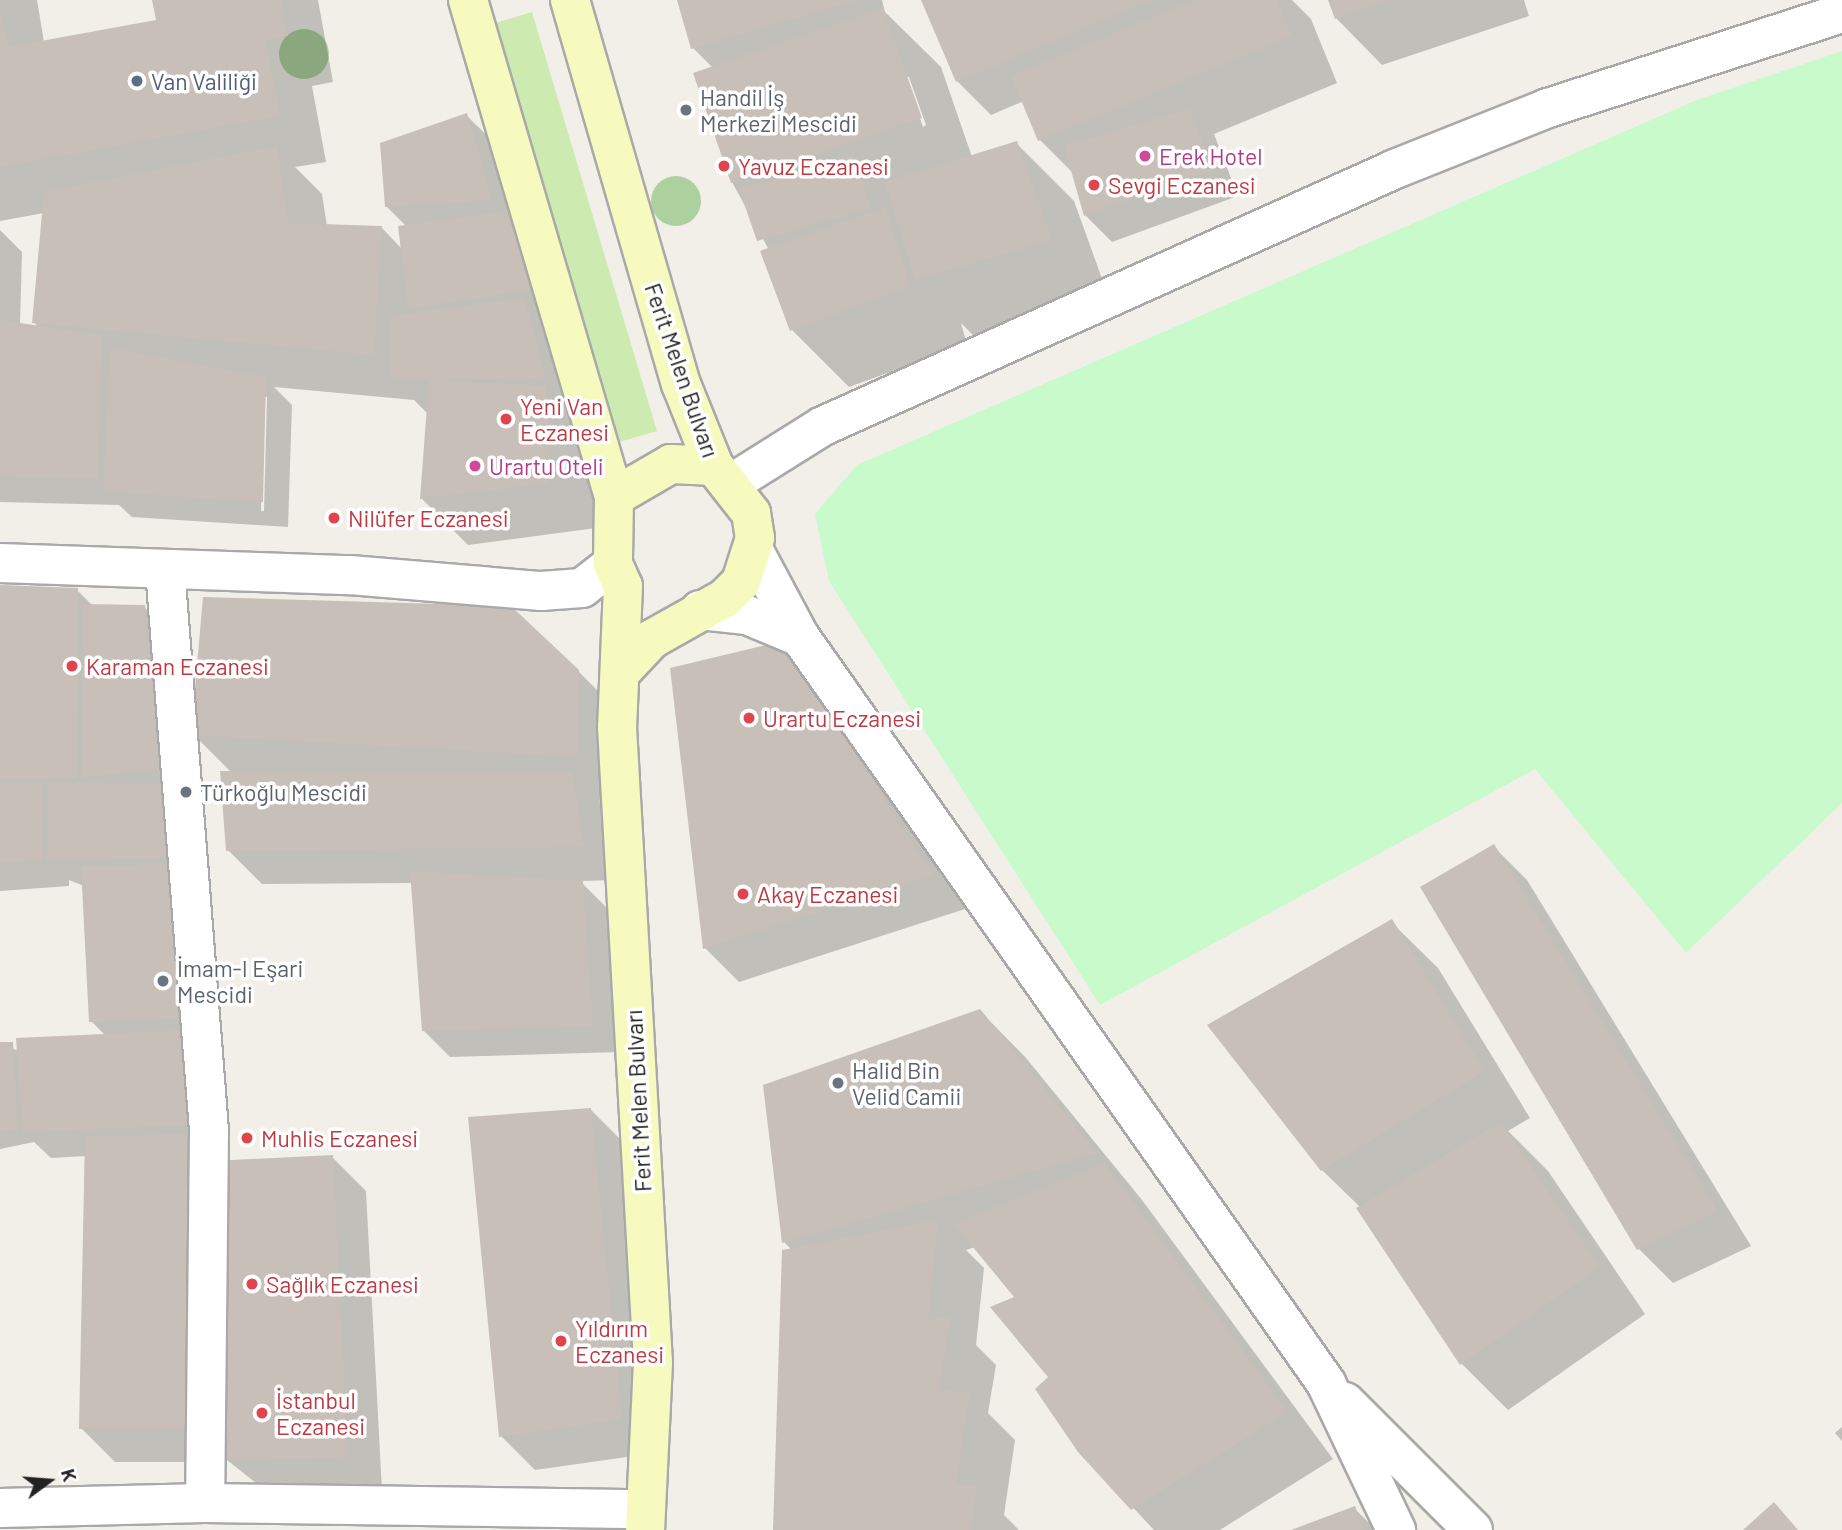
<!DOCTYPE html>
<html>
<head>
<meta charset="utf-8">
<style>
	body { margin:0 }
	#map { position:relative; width:1842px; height:1530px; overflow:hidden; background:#f2efe9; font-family:Barlow,sans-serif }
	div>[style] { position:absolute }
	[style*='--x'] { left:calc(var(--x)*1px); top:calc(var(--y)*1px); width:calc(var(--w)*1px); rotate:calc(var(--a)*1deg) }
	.grass>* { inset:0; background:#cdebb0 }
	.forest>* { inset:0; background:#add19e }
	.round { border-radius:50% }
	.park>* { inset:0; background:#c8facc }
	.shadow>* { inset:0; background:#0003 }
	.building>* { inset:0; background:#c7bfb8 }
	.roads { filter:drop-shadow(2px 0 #a9a9a9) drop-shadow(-2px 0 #a9a9a9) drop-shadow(0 2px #a9a9a9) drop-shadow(0 -2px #a9a9a9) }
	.minor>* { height:38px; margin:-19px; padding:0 19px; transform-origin:19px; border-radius:19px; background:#fff }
	.secondary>* { height:38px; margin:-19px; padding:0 19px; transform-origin:19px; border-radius:19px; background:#f7fabf }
	.dots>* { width:19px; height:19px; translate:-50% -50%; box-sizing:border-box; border:4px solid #fff; border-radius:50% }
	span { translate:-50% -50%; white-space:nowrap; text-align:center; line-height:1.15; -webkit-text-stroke:7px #fff; paint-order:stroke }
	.service-label { font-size:23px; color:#4e5e75 }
	.left { translate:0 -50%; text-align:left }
	.worship-label { font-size:23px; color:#5b616d }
	.hotel-label { font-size:23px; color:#b23c85 }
	.health-label { font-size:23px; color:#be3a42 }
	.street-label { font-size:23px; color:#222 }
	.north { position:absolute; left:14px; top:1446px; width:70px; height:70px; -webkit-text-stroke:5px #fff; paint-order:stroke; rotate:74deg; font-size:19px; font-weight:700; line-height:28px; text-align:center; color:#222 }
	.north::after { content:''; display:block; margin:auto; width:24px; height:32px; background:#222; clip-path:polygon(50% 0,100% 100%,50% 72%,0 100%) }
</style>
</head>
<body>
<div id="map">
	<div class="grass">
		<i style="clip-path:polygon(532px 12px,657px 431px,616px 443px,492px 24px)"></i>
	</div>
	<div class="forest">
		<i class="round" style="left:279px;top:29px;width:50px;height:50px"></i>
		<i class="round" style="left:651px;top:176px;width:50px;height:50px"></i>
	</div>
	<div class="park">
		<i style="clip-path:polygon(1842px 51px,1842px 803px,1686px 953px,1535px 769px,1100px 1005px,829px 581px,815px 514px,857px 465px,1697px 100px)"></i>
	</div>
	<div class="shadow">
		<i style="clip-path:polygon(evenodd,0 0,37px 0,44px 42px,158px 21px,154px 0,318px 0,333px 82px,312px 86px,326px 162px,295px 167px,322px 194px,327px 226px,381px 227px,402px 249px,407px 227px,386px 206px,466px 115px,513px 161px,535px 237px,568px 270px,587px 347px,596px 528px,468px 545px,422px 499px,428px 414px,414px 400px,274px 387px,292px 405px,288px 527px,132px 517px,119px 505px,0 502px,0 230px,22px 252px,20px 324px,38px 327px,34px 322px,44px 213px,0 221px,0 0,264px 397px,267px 397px,264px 511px,261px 511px,264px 397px)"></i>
		<i style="clip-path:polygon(evenodd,679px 0,882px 0,885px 12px,941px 67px,972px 157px,1016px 143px,1074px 201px,1109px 298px,974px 336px,961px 323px,967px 344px,849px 387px,792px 330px,769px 250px,732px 182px,713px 68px,693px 48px,679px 0,905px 77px,909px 77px,926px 125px,923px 127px,905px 77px)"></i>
		<i style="clip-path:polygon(923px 0,1292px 0,1311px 19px,1337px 83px,1214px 134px,1238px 196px,1112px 242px,1086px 216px,1074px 174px,1040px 140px,1024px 101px,991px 115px,957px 81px)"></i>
		<i style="clip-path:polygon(1330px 0,1524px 0,1529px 16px,1382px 65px,1336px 18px)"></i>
		<i style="clip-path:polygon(0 587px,77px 590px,93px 606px,144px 607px,171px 633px,223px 1163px,332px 1157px,366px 1191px,382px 1490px,270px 1494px,222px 1456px,215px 1462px,115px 1462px,81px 1428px,86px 1156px,51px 1158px,34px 1142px,0 1149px,0 1044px,19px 1051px,106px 1036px,91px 1021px,84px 886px,69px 880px,69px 886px,0 891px)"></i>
		<i style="clip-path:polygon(578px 671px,625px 718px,623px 803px,599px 801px,606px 808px,618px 880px,580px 881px,608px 909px,619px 1052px,450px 1057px,424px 1031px,413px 883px,262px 884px,228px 850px,232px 773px,193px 734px)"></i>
		<i style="clip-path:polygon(817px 677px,965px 909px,739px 982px,705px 948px)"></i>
		<i style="clip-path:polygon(1493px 846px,1527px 880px,1751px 1246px,1673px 1283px,1639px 1249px)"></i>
		<i style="clip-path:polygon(1391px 922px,1438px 968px,1530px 1118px,1508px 1131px,1548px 1171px,1645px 1314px,1508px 1410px,1462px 1364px,1360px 1207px,1322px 1170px)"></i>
		<i style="clip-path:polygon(980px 1011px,1026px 1058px,1142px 1200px,1333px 1459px,1220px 1530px,1154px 1530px,1080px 1451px,1016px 1297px,975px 1247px,966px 1250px,984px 1268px,976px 1345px,996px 1365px,988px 1413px,1015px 1440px,1004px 1515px,1019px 1530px,775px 1530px,792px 1250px,784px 1242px)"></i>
		<i style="clip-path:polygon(590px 1109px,625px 1144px,655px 1453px,535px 1470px,501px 1436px)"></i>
		<i style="clip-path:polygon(1842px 1427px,1842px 1441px,1835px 1433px)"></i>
		<i style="clip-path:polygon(1354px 1508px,1376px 1530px,1295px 1530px)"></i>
	</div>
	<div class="building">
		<i style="clip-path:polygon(152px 0,281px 0,288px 36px,266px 40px,280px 116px,0 167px,0 9px,8px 47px,156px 20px)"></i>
		<i style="clip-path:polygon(677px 0,854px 0,854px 1px,691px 49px)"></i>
		<i style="clip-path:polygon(921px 0,1151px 0,956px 82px)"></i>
		<i style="clip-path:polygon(1194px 0,1277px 0,1292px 36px,1038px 141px,1011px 76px)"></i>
		<i style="clip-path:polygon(1328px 0,1391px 0,1335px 19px)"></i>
		<i style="clip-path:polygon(883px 8px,922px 118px,731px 183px,693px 73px)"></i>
		<i style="clip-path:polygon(1190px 108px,1213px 170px,1084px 216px,1064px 146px)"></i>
		<i style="clip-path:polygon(467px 113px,492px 200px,385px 207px,380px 143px)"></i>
		<i style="clip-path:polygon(1017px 141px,1052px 240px,915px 280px,885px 182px)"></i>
		<i style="clip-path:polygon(277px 146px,288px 223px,382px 226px,374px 355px,32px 323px,44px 192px)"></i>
		<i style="clip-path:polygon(853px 155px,871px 208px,757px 241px,739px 189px)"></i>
		<i style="clip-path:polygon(886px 207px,910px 286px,790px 331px,760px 251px)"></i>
		<i style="clip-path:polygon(510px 211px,530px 290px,408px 309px,398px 226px)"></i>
		<i style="clip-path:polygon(524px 298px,547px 379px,439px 380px,546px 386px,550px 483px,420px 499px,429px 379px,391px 379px,390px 316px)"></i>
		<i style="clip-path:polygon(0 320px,102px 335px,98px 479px,0 477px)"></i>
		<i style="clip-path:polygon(110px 348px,266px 377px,263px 502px,103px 492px)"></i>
		<i style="clip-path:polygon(0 585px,78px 588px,77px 779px,0 778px)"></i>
		<i style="clip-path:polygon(203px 597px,511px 606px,579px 670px,577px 757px,191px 735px)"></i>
		<i style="clip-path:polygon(83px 604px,145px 605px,159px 770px,82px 777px)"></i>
		<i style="clip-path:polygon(783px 641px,933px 875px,703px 949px,670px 668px)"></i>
		<i style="clip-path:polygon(220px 771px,572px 772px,584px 847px,226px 851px)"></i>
		<i style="clip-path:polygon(48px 782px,166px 784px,171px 858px,47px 860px)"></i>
		<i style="clip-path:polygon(0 784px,42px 784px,43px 860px,0 863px)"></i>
		<i style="clip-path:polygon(1494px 844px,1718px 1211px,1637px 1250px,1420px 887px)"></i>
		<i style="clip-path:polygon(171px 864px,178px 1018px,89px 1022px,81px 866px)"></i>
		<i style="clip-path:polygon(410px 871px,583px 881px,593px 1026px,422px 1031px)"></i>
		<i style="clip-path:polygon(1392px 919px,1485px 1071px,1321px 1171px,1207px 1025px)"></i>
		<i style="clip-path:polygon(980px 1009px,1097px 1153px,782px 1243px,763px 1085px)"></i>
		<i style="clip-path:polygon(192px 1030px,196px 1125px,22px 1132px,16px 1038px)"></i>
		<i style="clip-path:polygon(0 1042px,13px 1042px,18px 1129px,0 1131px)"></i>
		<i style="clip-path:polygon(591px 1108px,622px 1419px,499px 1437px,468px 1117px)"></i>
		<i style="clip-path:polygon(1501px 1122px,1600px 1267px,1460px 1365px,1356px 1208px)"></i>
		<i style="clip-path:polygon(197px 1134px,198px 1414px,180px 1429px,79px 1429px,85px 1136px)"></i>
		<i style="clip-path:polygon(333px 1155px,348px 1457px,235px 1460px,214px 1450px,213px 1161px)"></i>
		<i style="clip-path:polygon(1104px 1163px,1288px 1412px,1131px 1510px,1078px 1452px,1035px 1389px,1048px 1377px,990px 1307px,1014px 1297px,954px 1224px)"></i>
		<i style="clip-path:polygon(938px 1220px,928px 1320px,951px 1316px,939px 1390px,970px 1392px,956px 1485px,977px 1486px,972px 1530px,773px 1530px,782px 1250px)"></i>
		<i style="clip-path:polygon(1774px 1502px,1798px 1530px,1743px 1530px)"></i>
		<i style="clip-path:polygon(1355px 1506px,1364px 1530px,1291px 1530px)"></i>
	</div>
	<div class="roads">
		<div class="minor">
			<i style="--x:732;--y:483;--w:107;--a:-32.1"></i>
			<i style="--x:823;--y:426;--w:627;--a:-24.19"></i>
			<i style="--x:1395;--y:169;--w:165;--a:-21.7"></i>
			<i style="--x:1548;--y:108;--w:309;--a:-17.9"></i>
			<i style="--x:754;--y:551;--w:98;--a:61.9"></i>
			<i style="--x:800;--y:637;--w:913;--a:54.81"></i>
			<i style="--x:1326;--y:1383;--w:163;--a:64.5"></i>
			<i style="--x:0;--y:563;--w:350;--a:2"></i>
			<i style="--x:350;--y:575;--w:192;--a:4.8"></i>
			<i style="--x:541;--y:591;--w:41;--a:-4.2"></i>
			<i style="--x:582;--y:588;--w:39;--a:-38"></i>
			<i style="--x:165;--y:569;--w:564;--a:85.52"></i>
			<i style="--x:209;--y:1131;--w:372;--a:90.6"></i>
			<i style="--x:700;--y:610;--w:47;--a:6.1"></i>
			<i style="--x:747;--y:615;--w:57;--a:22.5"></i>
			<i style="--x:1345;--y:1402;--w:181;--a:45"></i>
			<i style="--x:0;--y:1508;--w:205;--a:-1.4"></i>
			<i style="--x:205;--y:1503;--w:439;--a:0.8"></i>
		</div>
		<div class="secondary">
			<i style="--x:468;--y:0;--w:518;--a:73.63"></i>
			<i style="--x:614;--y:497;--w:67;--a:90.9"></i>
			<i style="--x:613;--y:564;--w:24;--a:66"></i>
			<i style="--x:623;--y:586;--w:141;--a:92.4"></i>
			<i style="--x:617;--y:727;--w:636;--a:86.76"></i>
			<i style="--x:653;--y:1362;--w:168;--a:92.7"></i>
			<i style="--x:570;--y:0;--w:400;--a:73.9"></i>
			<i style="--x:681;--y:384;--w:88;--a:68.1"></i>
			<i style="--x:714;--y:466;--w:60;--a:51.8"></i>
			<i style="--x:751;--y:513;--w:25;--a:81"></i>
			<i style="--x:755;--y:538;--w:46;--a:107.7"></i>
			<i style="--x:741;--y:582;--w:23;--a:135"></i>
			<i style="--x:725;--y:598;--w:84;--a:150.7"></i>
			<i style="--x:652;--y:639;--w:47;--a:133.3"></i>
			<i style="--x:614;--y:497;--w:66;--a:-30.1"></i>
			<i style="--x:671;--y:464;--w:43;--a:2.7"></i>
		</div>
	</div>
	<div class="dots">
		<i style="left:137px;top:81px;background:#5c6f8a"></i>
		<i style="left:686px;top:110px;background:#6b7280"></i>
		<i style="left:1145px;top:156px;background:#d1479c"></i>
		<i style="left:724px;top:166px;background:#e0444e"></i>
		<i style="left:1094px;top:185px;background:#e0444e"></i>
		<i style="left:506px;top:419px;background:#e0444e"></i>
		<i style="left:475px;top:466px;background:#d1479c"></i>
		<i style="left:334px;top:518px;background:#e0444e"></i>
		<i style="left:72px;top:666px;background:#e0444e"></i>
		<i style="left:749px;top:718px;background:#e0444e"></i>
		<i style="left:186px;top:792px;background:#6b7280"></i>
		<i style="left:743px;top:894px;background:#e0444e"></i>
		<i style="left:163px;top:981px;background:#6b7280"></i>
		<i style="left:838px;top:1083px;background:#6b7280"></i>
		<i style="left:247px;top:1138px;background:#e0444e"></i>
		<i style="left:252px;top:1284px;background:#e0444e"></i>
		<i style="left:561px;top:1341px;background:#e0444e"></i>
		<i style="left:262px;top:1413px;background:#e0444e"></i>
	</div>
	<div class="service-label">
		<span class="left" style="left:151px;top:81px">Van Valiliği</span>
	</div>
	<div class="worship-label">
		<span class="left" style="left:700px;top:110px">Handil İş<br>Merkezi Mescidi</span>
		<span class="left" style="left:200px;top:792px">Türkoğlu Mescidi</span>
		<span class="left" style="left:177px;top:981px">İmam-I Eşari<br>Mescidi</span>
		<span class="left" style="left:852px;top:1083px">Halid Bin<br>Velid Camii</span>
	</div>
	<div class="hotel-label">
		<span class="left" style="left:1159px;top:156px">Erek Hotel</span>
		<span class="left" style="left:489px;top:466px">Urartu Oteli</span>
	</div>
	<div class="health-label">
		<span class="left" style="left:738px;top:166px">Yavuz Eczanesi</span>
		<span class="left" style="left:1108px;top:185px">Sevgi Eczanesi</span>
		<span class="left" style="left:520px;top:419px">Yeni Van<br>Eczanesi</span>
		<span class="left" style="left:348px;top:518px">Nilüfer Eczanesi</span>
		<span class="left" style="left:86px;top:666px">Karaman Eczanesi</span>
		<span class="left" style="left:763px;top:718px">Urartu Eczanesi</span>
		<span class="left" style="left:757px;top:894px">Akay Eczanesi</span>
		<span class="left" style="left:261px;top:1138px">Muhlis Eczanesi</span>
		<span class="left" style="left:266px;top:1284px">Sağlık Eczanesi</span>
		<span class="left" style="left:575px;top:1341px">Yıldırım<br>Eczanesi</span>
		<span class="left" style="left:276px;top:1413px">İstanbul<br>Eczanesi</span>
	</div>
	<div class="street-label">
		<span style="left:682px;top:370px;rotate:71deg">Ferit Melen Bulvarı</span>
		<span style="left:638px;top:1101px;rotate:-93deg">Ferit Melen Bulvarı</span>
	</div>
	<div class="north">K</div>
</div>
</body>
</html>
